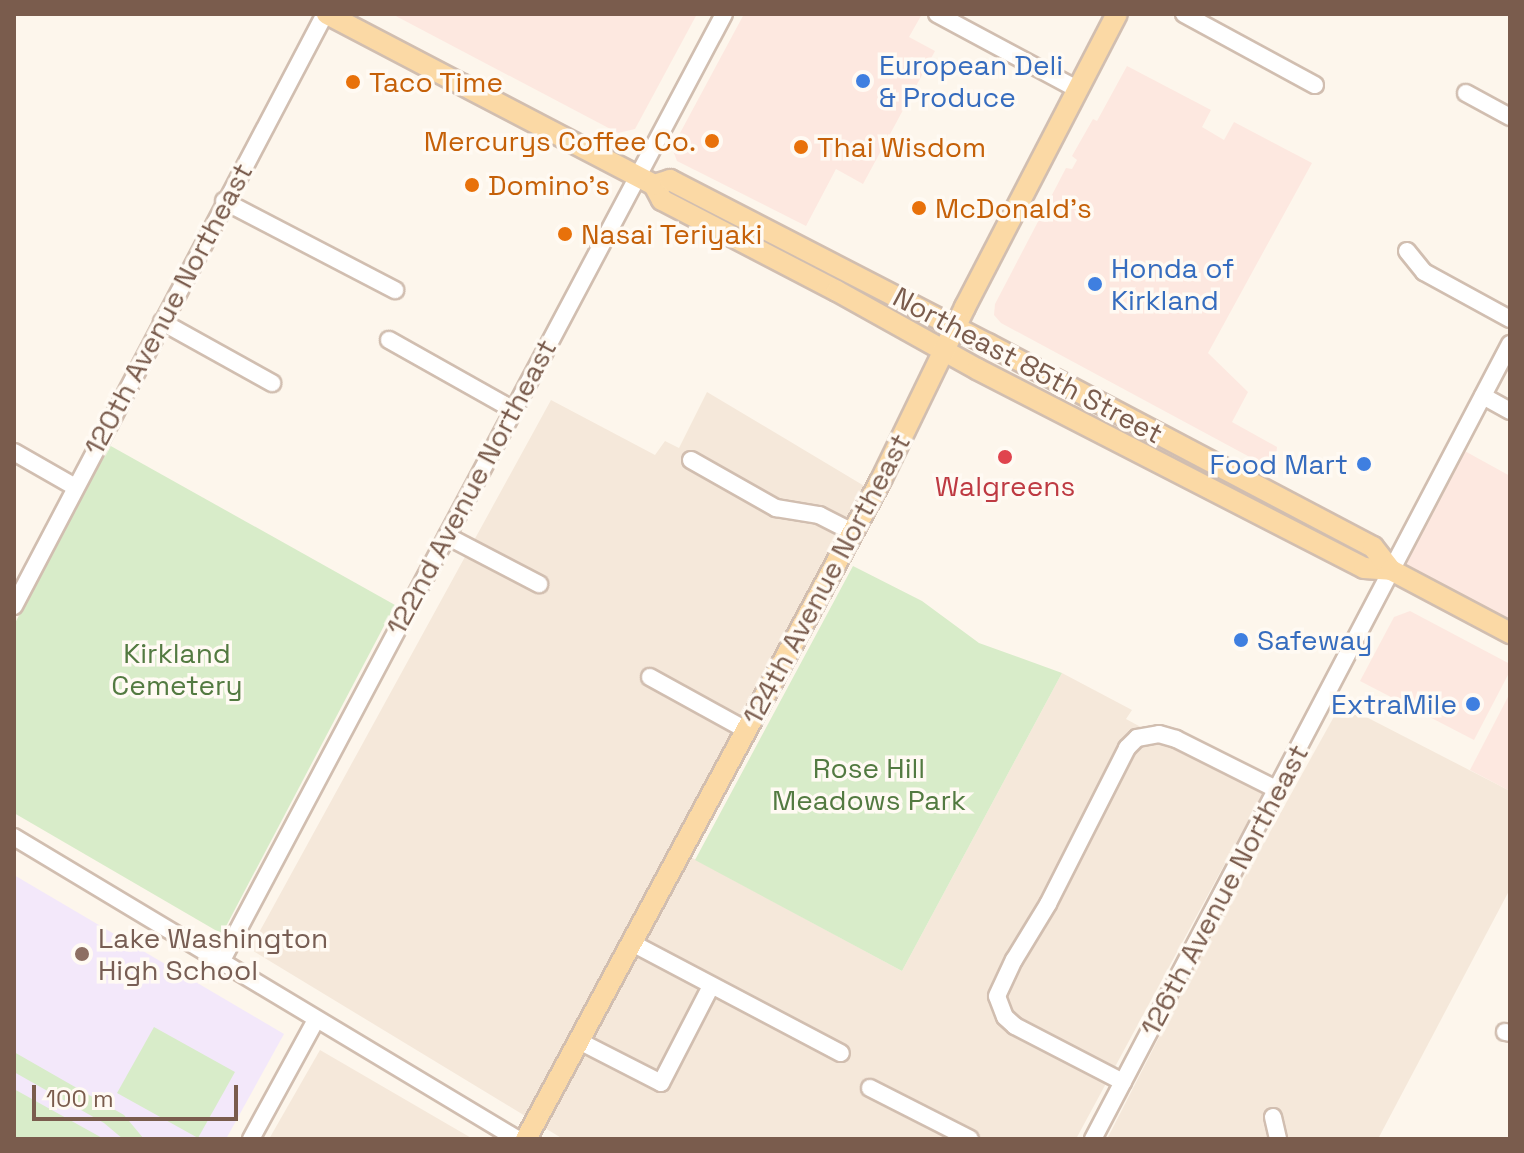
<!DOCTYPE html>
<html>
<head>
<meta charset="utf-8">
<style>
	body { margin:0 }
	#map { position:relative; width:1524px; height:1153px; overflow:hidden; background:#fdf6ec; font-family:"Space Grotesk",sans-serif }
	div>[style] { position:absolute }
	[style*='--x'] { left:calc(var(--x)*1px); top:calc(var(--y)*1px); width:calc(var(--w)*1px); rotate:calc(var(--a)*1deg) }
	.residential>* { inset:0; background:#f5e8da }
	.commercial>* { inset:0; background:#fde8e0 }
	.education>* { inset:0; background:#f3e8fa }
	.green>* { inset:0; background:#d8ecc9 }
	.roads { filter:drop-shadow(2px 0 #d1beb0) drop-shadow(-2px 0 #d1beb0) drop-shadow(0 2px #d1beb0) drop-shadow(0 -2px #d1beb0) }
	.minor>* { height:16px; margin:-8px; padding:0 8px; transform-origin:8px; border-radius:8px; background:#fff }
	.major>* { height:20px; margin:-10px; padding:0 10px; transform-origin:10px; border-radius:10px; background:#fbd9a5 }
	.dots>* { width:22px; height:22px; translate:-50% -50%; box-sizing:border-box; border:4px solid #fffaf3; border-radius:50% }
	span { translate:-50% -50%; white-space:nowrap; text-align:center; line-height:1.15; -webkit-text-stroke:7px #fffaf3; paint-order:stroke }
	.shop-label { font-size:28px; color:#366cbe }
	.left { translate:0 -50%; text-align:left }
	.right { translate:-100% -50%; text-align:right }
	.food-label { font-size:28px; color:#c56008 }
	.street-label { font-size:28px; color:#7a5c4d }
	.health-label { font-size:28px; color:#be3a42 }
	.park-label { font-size:28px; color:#537a41 }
	.education-label { font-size:28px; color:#785e54 }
	.frame { position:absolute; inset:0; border:16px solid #7a5c4d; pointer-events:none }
	.scale { position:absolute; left:32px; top:1085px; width:206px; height:36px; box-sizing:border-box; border:4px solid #7a5c4d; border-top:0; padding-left:10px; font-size:24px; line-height:28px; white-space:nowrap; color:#7a5c4d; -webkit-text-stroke:6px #fffaf3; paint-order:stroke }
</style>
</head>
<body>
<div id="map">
	<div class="residential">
		<i style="clip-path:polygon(707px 392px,866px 487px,672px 847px,902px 971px,1062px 673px,1132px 710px,1126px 719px,1263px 793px,1076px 1139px,563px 1139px,250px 949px,551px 400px,655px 455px,665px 441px,679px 448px)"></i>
		<i style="clip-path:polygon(1341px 704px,1510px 791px,1510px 889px,1378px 1139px,1107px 1139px,1195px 967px)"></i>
		<i style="clip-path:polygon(320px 1050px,473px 1139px,269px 1139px)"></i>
	</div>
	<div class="commercial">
		<i style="clip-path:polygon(392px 14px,697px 14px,635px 129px,618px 133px)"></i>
		<i style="clip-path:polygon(744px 14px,922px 14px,909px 37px,935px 51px,863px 184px,836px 169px,806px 226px,677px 161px,672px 148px)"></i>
		<i style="clip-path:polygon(1127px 66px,1211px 110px,1202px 127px,1224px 140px,1234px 122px,1312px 163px,1208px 353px,1248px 392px,1232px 422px,1277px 447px,1274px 470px,1001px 323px,994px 315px,995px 304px,1066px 168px,1072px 169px,1077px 160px,1072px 156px,1093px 119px,1097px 121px)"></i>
		<i style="clip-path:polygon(1463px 450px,1510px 476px,1510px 633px,1391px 570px)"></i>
		<i style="clip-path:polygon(1410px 611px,1510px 664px,1510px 671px,1474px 740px,1360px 681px,1394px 617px)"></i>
		<i style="clip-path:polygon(1510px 693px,1510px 791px,1470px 770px)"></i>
	</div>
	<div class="education">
		<i style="clip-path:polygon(14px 875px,284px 1034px,226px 1139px,14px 1139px)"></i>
	</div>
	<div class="green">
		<i style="clip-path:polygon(109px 445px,395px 605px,222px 934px,14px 813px,14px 625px)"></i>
		<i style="clip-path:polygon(853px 566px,922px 601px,979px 643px,1062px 673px,902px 971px,695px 860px)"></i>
		<i style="clip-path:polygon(154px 1027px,235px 1072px,198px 1138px,117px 1093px)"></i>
		<i style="clip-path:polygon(14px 1052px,124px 1115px,144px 1139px,123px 1139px,104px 1123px,14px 1072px)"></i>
		<i style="clip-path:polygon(14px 1089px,104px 1139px,14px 1139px)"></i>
	</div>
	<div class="roads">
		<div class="minor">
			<i style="--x:937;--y:14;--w:159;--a:28.2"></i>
			<i style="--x:1184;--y:14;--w:149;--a:28.5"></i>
			<i style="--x:1466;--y:93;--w:50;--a:28.6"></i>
			<i style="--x:224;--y:201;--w:193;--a:27.5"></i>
			<i style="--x:1407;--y:251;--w:27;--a:51"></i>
			<i style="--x:1424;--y:272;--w:98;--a:28.7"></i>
			<i style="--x:162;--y:322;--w:126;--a:29"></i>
			<i style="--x:389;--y:340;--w:141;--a:29.3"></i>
			<i style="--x:1483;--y:396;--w:31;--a:29"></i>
			<i style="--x:14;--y:452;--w:70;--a:29.8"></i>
			<i style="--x:691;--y:460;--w:98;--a:29.5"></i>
			<i style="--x:776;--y:508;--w:44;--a:9.2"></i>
			<i style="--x:819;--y:515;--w:38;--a:27"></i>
			<i style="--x:447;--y:536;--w:104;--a:27.6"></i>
			<i style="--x:14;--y:606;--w:669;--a:-62.29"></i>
			<i style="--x:650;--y:677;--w:110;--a:28.9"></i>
			<i style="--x:14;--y:837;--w:587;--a:30.98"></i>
			<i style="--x:632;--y:943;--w:236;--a:27.8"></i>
			<i style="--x:221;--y:962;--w:1073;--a:-62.05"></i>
			<i style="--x:1505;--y:1032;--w:5;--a:11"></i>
			<i style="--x:579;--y:1041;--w:92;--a:27.1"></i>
			<i style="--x:661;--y:1083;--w:109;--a:-62.7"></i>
			<i style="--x:1123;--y:1082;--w:122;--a:-152.6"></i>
			<i style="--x:1015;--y:1026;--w:13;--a:-138"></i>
			<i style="--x:1005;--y:1017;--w:22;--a:-111"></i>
			<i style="--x:997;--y:996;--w:40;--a:-65"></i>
			<i style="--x:1014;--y:960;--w:66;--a:-58.7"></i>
			<i style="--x:1048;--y:904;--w:175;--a:-63.1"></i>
			<i style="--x:1127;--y:748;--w:14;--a:-45"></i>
			<i style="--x:1137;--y:738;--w:22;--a:-10"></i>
			<i style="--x:1159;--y:734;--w:18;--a:16"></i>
			<i style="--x:1176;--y:739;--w:112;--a:26.6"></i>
			<i style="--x:870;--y:1088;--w:112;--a:27"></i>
			<i style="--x:1273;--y:1117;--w:23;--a:77"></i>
			<i style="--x:251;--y:1139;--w:136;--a:-61.4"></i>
			<i style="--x:1093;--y:1139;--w:898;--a:-62.32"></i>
		</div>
		<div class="major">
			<i style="--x:327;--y:14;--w:369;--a:27.6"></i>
			<i style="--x:654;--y:185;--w:17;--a:62"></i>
			<i style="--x:662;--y:200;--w:197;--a:27.5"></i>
			<i style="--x:837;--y:291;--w:160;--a:29.1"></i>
			<i style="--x:977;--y:369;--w:435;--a:27.2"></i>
			<i style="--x:1364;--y:568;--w:27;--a:4"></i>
			<i style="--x:654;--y:185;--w:17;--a:-17"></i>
			<i style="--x:670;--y:180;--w:358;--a:27.3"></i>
			<i style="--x:988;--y:344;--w:435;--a:27.8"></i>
			<i style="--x:1373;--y:547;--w:29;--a:52"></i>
			<i style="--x:1391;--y:570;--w:135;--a:27.9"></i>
			<i style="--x:526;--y:1139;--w:749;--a:-61.69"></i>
			<i style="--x:881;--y:480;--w:192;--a:-64.1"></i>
			<i style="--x:965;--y:307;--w:330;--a:-62.6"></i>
		</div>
	</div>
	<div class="dots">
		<i style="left:863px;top:81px;background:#3f7fe0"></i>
		<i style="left:353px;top:82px;background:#e8710a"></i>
		<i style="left:712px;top:141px;background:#e8710a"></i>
		<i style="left:801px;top:147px;background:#e8710a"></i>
		<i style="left:472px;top:185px;background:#e8710a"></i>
		<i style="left:919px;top:208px;background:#e8710a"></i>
		<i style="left:565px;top:234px;background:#e8710a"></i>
		<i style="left:1095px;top:284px;background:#3f7fe0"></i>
		<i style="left:1005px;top:457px;background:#e0444e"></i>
		<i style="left:1364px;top:464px;background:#3f7fe0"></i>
		<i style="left:1241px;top:640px;background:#3f7fe0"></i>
		<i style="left:1473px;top:704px;background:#3f7fe0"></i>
		<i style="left:82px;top:954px;background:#8d6e63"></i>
	</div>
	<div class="shop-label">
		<span class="left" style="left:879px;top:81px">European Deli<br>&amp; Produce</span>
		<span class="left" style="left:1111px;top:284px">Honda of<br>Kirkland</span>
		<span class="right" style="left:1348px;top:464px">Food Mart</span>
		<span class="left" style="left:1257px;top:640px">Safeway</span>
		<span class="right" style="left:1457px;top:704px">ExtraMile</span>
	</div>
	<div class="food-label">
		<span class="left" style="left:369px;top:82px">Taco Time</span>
		<span class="right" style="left:696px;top:141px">Mercurys Coffee Co.</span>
		<span class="left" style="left:817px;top:147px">Thai Wisdom</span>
		<span class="left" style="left:488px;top:185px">Domino's</span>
		<span class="left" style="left:935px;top:208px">McDonald's</span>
		<span class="left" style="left:581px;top:234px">Nasai Teriyaki</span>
	</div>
	<div class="street-label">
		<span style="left:168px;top:309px;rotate:-62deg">120th Avenue Northeast</span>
		<span style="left:1028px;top:365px;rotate:28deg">Northeast 85th Street</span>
		<span style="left:471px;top:487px;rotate:-62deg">122nd Avenue Northeast</span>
		<span style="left:826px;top:579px;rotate:-62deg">124th Avenue Northeast</span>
		<span style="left:1224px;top:890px;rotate:-62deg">126th Avenue Northeast</span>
	</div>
	<div class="health-label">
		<span style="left:1005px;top:486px">Walgreens</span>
	</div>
	<div class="park-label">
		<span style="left:177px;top:669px">Kirkland<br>Cemetery</span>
		<span style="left:869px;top:784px">Rose Hill<br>Meadows Park</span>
	</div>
	<div class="education-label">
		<span class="left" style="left:98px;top:954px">Lake Washington<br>High School</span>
	</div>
	<div class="frame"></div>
	<div class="scale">100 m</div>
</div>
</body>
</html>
